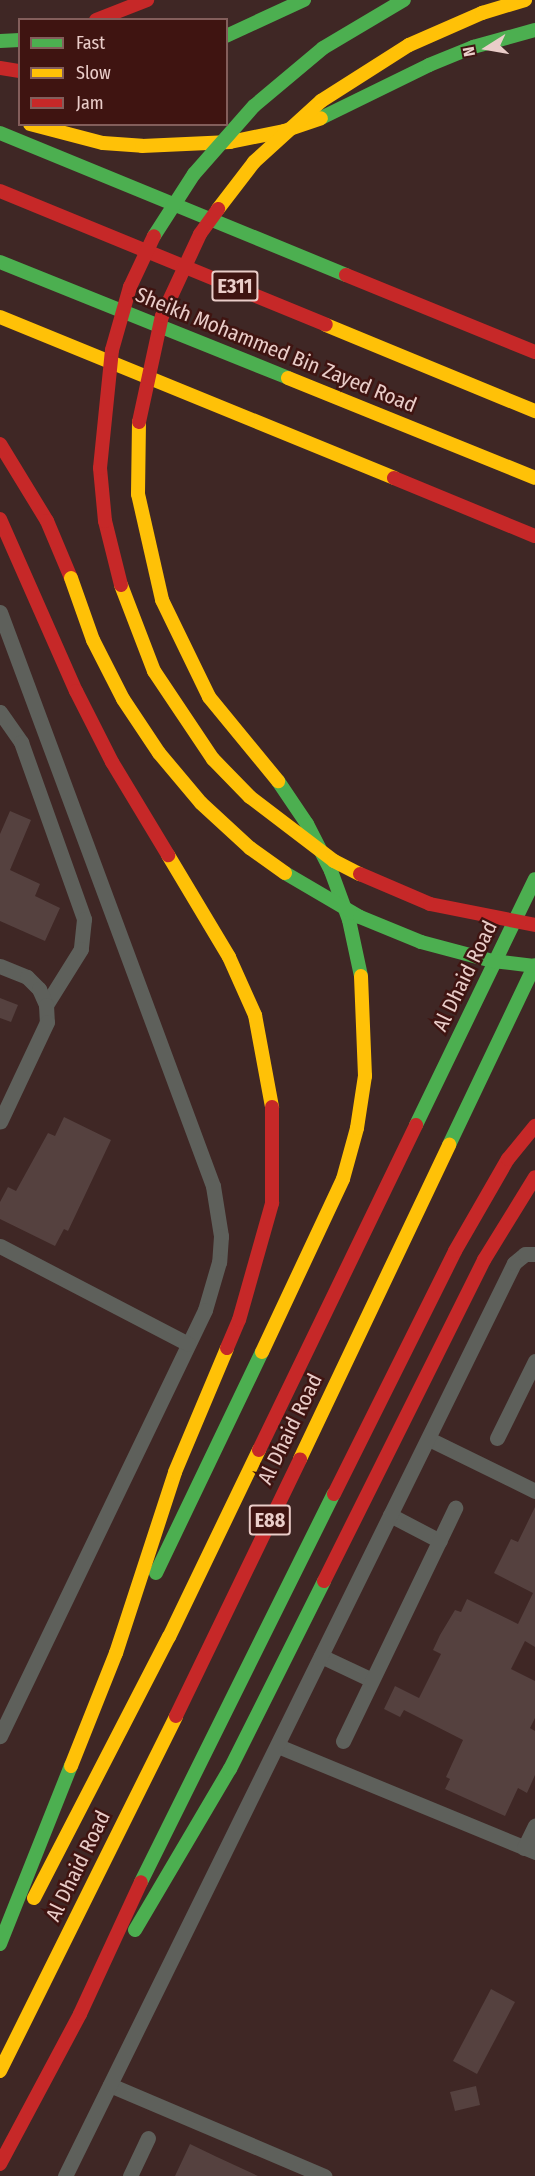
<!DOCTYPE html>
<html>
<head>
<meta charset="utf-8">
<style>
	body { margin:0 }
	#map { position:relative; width:535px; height:2176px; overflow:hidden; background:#3f2725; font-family:"Fira Sans Condensed",sans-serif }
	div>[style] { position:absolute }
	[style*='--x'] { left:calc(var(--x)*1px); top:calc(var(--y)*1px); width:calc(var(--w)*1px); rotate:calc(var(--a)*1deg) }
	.building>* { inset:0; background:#55413f }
	.street>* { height:15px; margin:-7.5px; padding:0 7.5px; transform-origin:7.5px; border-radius:7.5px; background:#5e605b }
	.fast>* { height:14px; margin:-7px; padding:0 7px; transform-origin:7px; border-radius:7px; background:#4caf50 }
	.slow>* { height:14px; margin:-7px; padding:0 7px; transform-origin:7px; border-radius:7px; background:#ffc107 }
	.jam>* { height:14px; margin:-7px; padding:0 7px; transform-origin:7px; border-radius:7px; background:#c62828 }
	.fast-bridge>* { height:14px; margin:-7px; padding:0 7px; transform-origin:7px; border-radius:7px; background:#4caf50 }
	.slow-bridge>* { height:14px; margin:-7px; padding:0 7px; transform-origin:7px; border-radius:7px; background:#ffc107 }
	.jam-bridge>* { height:14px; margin:-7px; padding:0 7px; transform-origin:7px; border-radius:7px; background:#c62828 }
	span { translate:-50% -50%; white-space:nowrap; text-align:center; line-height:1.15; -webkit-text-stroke:5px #3f1411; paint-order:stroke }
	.shield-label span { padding:2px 4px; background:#3f1411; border:2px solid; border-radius:4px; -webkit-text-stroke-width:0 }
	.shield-label { font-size:20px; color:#eacdc9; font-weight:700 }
	.street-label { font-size:21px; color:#eacdc9 }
	.legend { position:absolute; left:18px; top:18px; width:210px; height:108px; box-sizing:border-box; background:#3f1411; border:2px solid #835e5b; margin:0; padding:8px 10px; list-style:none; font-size:18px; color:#eacdc9 }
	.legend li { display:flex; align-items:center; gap:12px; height:30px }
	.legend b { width:30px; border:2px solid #835e5b }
	.north { position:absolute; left:457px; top:18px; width:60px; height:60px; -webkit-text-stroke:4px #3f1411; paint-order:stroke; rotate:259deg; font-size:16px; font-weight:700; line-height:24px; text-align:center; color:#eacdc9 }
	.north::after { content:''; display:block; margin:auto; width:21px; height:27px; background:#eacdc9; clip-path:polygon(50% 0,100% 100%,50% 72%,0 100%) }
</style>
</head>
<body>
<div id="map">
	<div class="building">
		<i style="clip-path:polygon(10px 811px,31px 820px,10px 870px,40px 884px,35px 896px,60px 908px,45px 941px,0 921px,0 834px)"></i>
		<i style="clip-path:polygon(0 998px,18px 1005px,11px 1022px,0 1018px)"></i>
		<i style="clip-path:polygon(64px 1117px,111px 1140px,68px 1231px,64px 1229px,55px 1246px,0 1219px,0 1202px,8px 1187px,16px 1191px,48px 1133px,55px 1136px)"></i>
		<i style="clip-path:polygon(535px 1507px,535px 1647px,525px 1641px,511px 1669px,535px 1681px,535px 1718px,530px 1728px,535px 1731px,535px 1775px,527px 1793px,518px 1788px,505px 1816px,445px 1789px,450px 1779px,446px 1777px,463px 1740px,404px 1710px,400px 1717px,384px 1709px,395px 1686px,419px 1698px,441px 1654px,433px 1650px,440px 1635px,455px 1610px,461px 1612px,467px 1599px,518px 1624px,533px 1593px,494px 1573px,511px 1539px,518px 1542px)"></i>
		<i style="clip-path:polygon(491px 1989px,515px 2002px,477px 2074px,453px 2061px)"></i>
		<i style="clip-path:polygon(476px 2086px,480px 2105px,455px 2111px,450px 2092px)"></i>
		<i style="clip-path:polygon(190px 2144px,217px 2157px,258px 2176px,175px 2176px)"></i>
	</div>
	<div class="street">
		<i style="--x:0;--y:612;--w:612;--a:69.64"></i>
		<i style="--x:213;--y:1186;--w:51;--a:80.9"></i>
		<i style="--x:221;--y:1236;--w:26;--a:94"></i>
		<i style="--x:219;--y:1262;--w:50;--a:106.3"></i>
		<i style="--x:205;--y:1310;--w:473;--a:115.7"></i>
		<i style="--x:0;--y:712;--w:37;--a:55"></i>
		<i style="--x:21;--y:742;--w:188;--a:70.4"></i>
		<i style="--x:84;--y:919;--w:30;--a:96"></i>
		<i style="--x:81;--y:949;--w:66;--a:122"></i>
		<i style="--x:0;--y:966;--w:29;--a:22"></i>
		<i style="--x:27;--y:977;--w:17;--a:45"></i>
		<i style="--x:39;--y:989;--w:17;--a:66"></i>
		<i style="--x:46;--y:1005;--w:17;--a:87"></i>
		<i style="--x:47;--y:1022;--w:110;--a:115.2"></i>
		<i style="--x:0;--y:1246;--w:212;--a:27.5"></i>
		<i style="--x:497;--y:1438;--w:86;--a:-63.7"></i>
		<i style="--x:429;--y:1439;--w:118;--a:26.1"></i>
		<i style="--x:390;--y:1515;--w:56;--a:27.5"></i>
		<i style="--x:321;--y:1656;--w:56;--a:25.2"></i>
		<i style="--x:343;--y:1741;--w:259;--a:-64.3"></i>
		<i style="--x:278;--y:1746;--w:278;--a:22.4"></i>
		<i style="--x:524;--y:1848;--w:25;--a:-64"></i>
		<i style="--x:110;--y:2085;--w:233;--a:23"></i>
		<i style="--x:65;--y:2176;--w:1017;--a:-63.81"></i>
		<i style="--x:514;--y:1263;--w:14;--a:-39"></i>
		<i style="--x:525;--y:1254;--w:10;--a:0"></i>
		<i style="--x:130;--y:2176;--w:42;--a:-64.7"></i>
	</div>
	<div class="fast">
		<i style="--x:226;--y:36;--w:86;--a:-24.8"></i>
		<i style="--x:0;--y:41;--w:20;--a:-3"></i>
		<i style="--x:321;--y:118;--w:120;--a:-26.1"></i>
		<i style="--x:429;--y:65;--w:48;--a:-22.2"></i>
		<i style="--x:473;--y:47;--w:64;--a:-15.3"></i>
		<i style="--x:0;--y:133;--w:374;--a:22.3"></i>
		<i style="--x:0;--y:262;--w:310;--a:21.9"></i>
		<i style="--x:278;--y:781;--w:52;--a:56"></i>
		<i style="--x:307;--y:824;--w:53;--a:62.9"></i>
		<i style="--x:331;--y:871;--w:52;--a:69.8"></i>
		<i style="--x:349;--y:920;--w:57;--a:77.9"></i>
		<i style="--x:416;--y:1125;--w:273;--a:-64.2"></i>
		<i style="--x:449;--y:1145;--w:199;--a:-64.5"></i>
		<i style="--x:156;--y:1573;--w:245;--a:-64.4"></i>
		<i style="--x:141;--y:1882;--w:433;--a:-63.6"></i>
		<i style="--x:135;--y:1930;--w:187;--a:-59.5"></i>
		<i style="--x:230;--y:1769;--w:210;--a:-63.4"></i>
		<i style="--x:0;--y:1944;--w:192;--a:-68.3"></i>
	</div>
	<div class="slow">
		<i style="--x:30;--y:124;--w:75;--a:14.6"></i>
		<i style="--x:103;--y:143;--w:39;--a:4"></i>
		<i style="--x:142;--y:146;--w:88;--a:-2.6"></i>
		<i style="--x:230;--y:142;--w:55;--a:-11.5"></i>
		<i style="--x:284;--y:131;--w:39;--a:-19"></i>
		<i style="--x:0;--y:317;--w:426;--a:22.2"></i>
		<i style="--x:326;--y:325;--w:226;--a:22.4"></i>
		<i style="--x:288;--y:378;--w:266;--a:22"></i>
		<i style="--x:168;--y:855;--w:119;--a:59.1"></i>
		<i style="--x:229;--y:957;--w:64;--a:65.9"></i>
		<i style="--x:255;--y:1015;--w:94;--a:79.5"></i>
		<i style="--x:262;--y:1352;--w:191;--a:-64.9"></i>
		<i style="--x:343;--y:1179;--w:53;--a:-74.6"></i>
		<i style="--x:357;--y:1128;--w:53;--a:-81.3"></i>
		<i style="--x:365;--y:1076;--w:100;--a:-92.3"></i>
		<i style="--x:300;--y:1459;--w:348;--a:-64.6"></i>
		<i style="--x:71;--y:1766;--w:122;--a:-68.3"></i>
		<i style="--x:116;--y:1653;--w:190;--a:-71.9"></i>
		<i style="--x:175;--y:1472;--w:134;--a:-67.2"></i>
		<i style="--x:34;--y:1898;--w:294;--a:-62.7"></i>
		<i style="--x:169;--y:1637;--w:208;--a:-64.3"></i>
		<i style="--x:0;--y:2071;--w:396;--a:-63.6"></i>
	</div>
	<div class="jam">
		<i style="--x:96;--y:20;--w:55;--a:-21.4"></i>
		<i style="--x:0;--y:68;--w:20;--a:9"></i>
		<i style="--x:0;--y:191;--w:352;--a:22.3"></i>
		<i style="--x:346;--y:275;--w:204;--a:22.2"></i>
		<i style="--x:0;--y:444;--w:90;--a:58.6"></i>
		<i style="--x:47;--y:521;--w:62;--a:67.2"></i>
		<i style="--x:394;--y:478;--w:152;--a:22.4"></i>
		<i style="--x:0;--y:519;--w:188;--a:66.2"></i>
		<i style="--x:76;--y:691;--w:80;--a:63.1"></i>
		<i style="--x:112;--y:762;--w:109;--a:58.9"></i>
		<i style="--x:227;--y:1348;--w:30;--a:-67"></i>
		<i style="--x:239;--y:1320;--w:122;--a:-74.2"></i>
		<i style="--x:272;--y:1203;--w:96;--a:-90"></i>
		<i style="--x:259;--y:1450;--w:361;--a:-64.2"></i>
		<i style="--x:334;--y:1494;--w:271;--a:-63.5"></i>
		<i style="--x:455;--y:1251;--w:106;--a:-60.1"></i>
		<i style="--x:508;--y:1159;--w:43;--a:-50.7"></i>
		<i style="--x:324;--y:1581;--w:359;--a:-63.5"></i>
		<i style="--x:484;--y:1260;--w:97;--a:-58.4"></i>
		<i style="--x:176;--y:1716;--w:285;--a:-64.2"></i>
		<i style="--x:0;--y:2164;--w:170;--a:-61.9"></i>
		<i style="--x:80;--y:2014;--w:145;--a:-65.2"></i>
	</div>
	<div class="fast-bridge">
		<i style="--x:154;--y:236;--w:74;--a:-57.2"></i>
		<i style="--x:194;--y:174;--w:91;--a:-48.6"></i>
		<i style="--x:254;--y:106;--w:90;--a:-40"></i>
		<i style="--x:323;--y:48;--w:94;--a:-30.7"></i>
		<i style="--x:285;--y:873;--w:87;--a:30.4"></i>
		<i style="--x:360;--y:917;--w:66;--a:22.3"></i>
		<i style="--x:421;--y:942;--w:74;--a:14.8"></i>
		<i style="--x:493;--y:961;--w:42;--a:6.8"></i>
	</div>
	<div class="slow-bridge">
		<i style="--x:218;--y:209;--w:59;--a:-52.5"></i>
		<i style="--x:254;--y:162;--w:91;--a:-42.3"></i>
		<i style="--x:321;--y:101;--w:104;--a:-32.5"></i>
		<i style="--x:409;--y:45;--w:80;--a:-23.7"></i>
		<i style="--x:482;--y:13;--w:45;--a:-16.8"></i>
		<i style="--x:139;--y:422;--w:72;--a:90.8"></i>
		<i style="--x:138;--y:494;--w:109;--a:77.2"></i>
		<i style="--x:162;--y:600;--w:108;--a:64.1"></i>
		<i style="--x:209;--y:697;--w:109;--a:50.6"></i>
		<i style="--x:71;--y:578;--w:66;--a:70.5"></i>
		<i style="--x:93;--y:640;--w:66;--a:63"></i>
		<i style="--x:123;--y:699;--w:65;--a:56.3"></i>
		<i style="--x:159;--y:753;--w:65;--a:50"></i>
		<i style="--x:201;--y:803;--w:67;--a:42.6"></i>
		<i style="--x:250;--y:848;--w:43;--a:35.5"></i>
		<i style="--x:121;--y:585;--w:92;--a:69"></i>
		<i style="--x:154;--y:671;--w:106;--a:56.2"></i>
		<i style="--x:213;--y:759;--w:53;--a:45.8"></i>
		<i style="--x:250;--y:797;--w:106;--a:37.3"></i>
		<i style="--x:334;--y:861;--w:29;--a:27"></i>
	</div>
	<div class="jam-bridge">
		<i style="--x:139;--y:422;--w:108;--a:-77.8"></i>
		<i style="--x:162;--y:316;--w:90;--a:-65.1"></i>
		<i style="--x:200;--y:234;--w:31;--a:-54"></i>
		<i style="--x:121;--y:585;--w:66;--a:-104"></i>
		<i style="--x:105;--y:521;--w:53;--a:-95.4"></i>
		<i style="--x:100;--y:468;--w:119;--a:-84.2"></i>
		<i style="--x:112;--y:350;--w:66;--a:-74.1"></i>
		<i style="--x:130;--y:287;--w:56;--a:-64.8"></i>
		<i style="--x:360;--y:874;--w:76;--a:23.2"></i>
		<i style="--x:430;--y:904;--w:107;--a:11.3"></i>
	</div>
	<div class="shield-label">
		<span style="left:235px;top:286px">E311</span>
		<span style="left:270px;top:1520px">E88</span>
	</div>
	<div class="street-label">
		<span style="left:276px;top:350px;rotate:22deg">Sheikh Mohammed Bin Zayed Road</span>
		<span style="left:465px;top:976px;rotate:-64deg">Al Dhaid Road</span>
		<span style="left:290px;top:1429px;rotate:-64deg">Al Dhaid Road</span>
		<span style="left:78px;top:1866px;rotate:-64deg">Al Dhaid Road</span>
	</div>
	<ul class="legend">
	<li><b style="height:8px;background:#4caf50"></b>Fast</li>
	<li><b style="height:8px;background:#ffc107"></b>Slow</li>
	<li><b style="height:8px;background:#c62828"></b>Jam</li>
	</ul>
	<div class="north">N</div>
</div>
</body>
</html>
